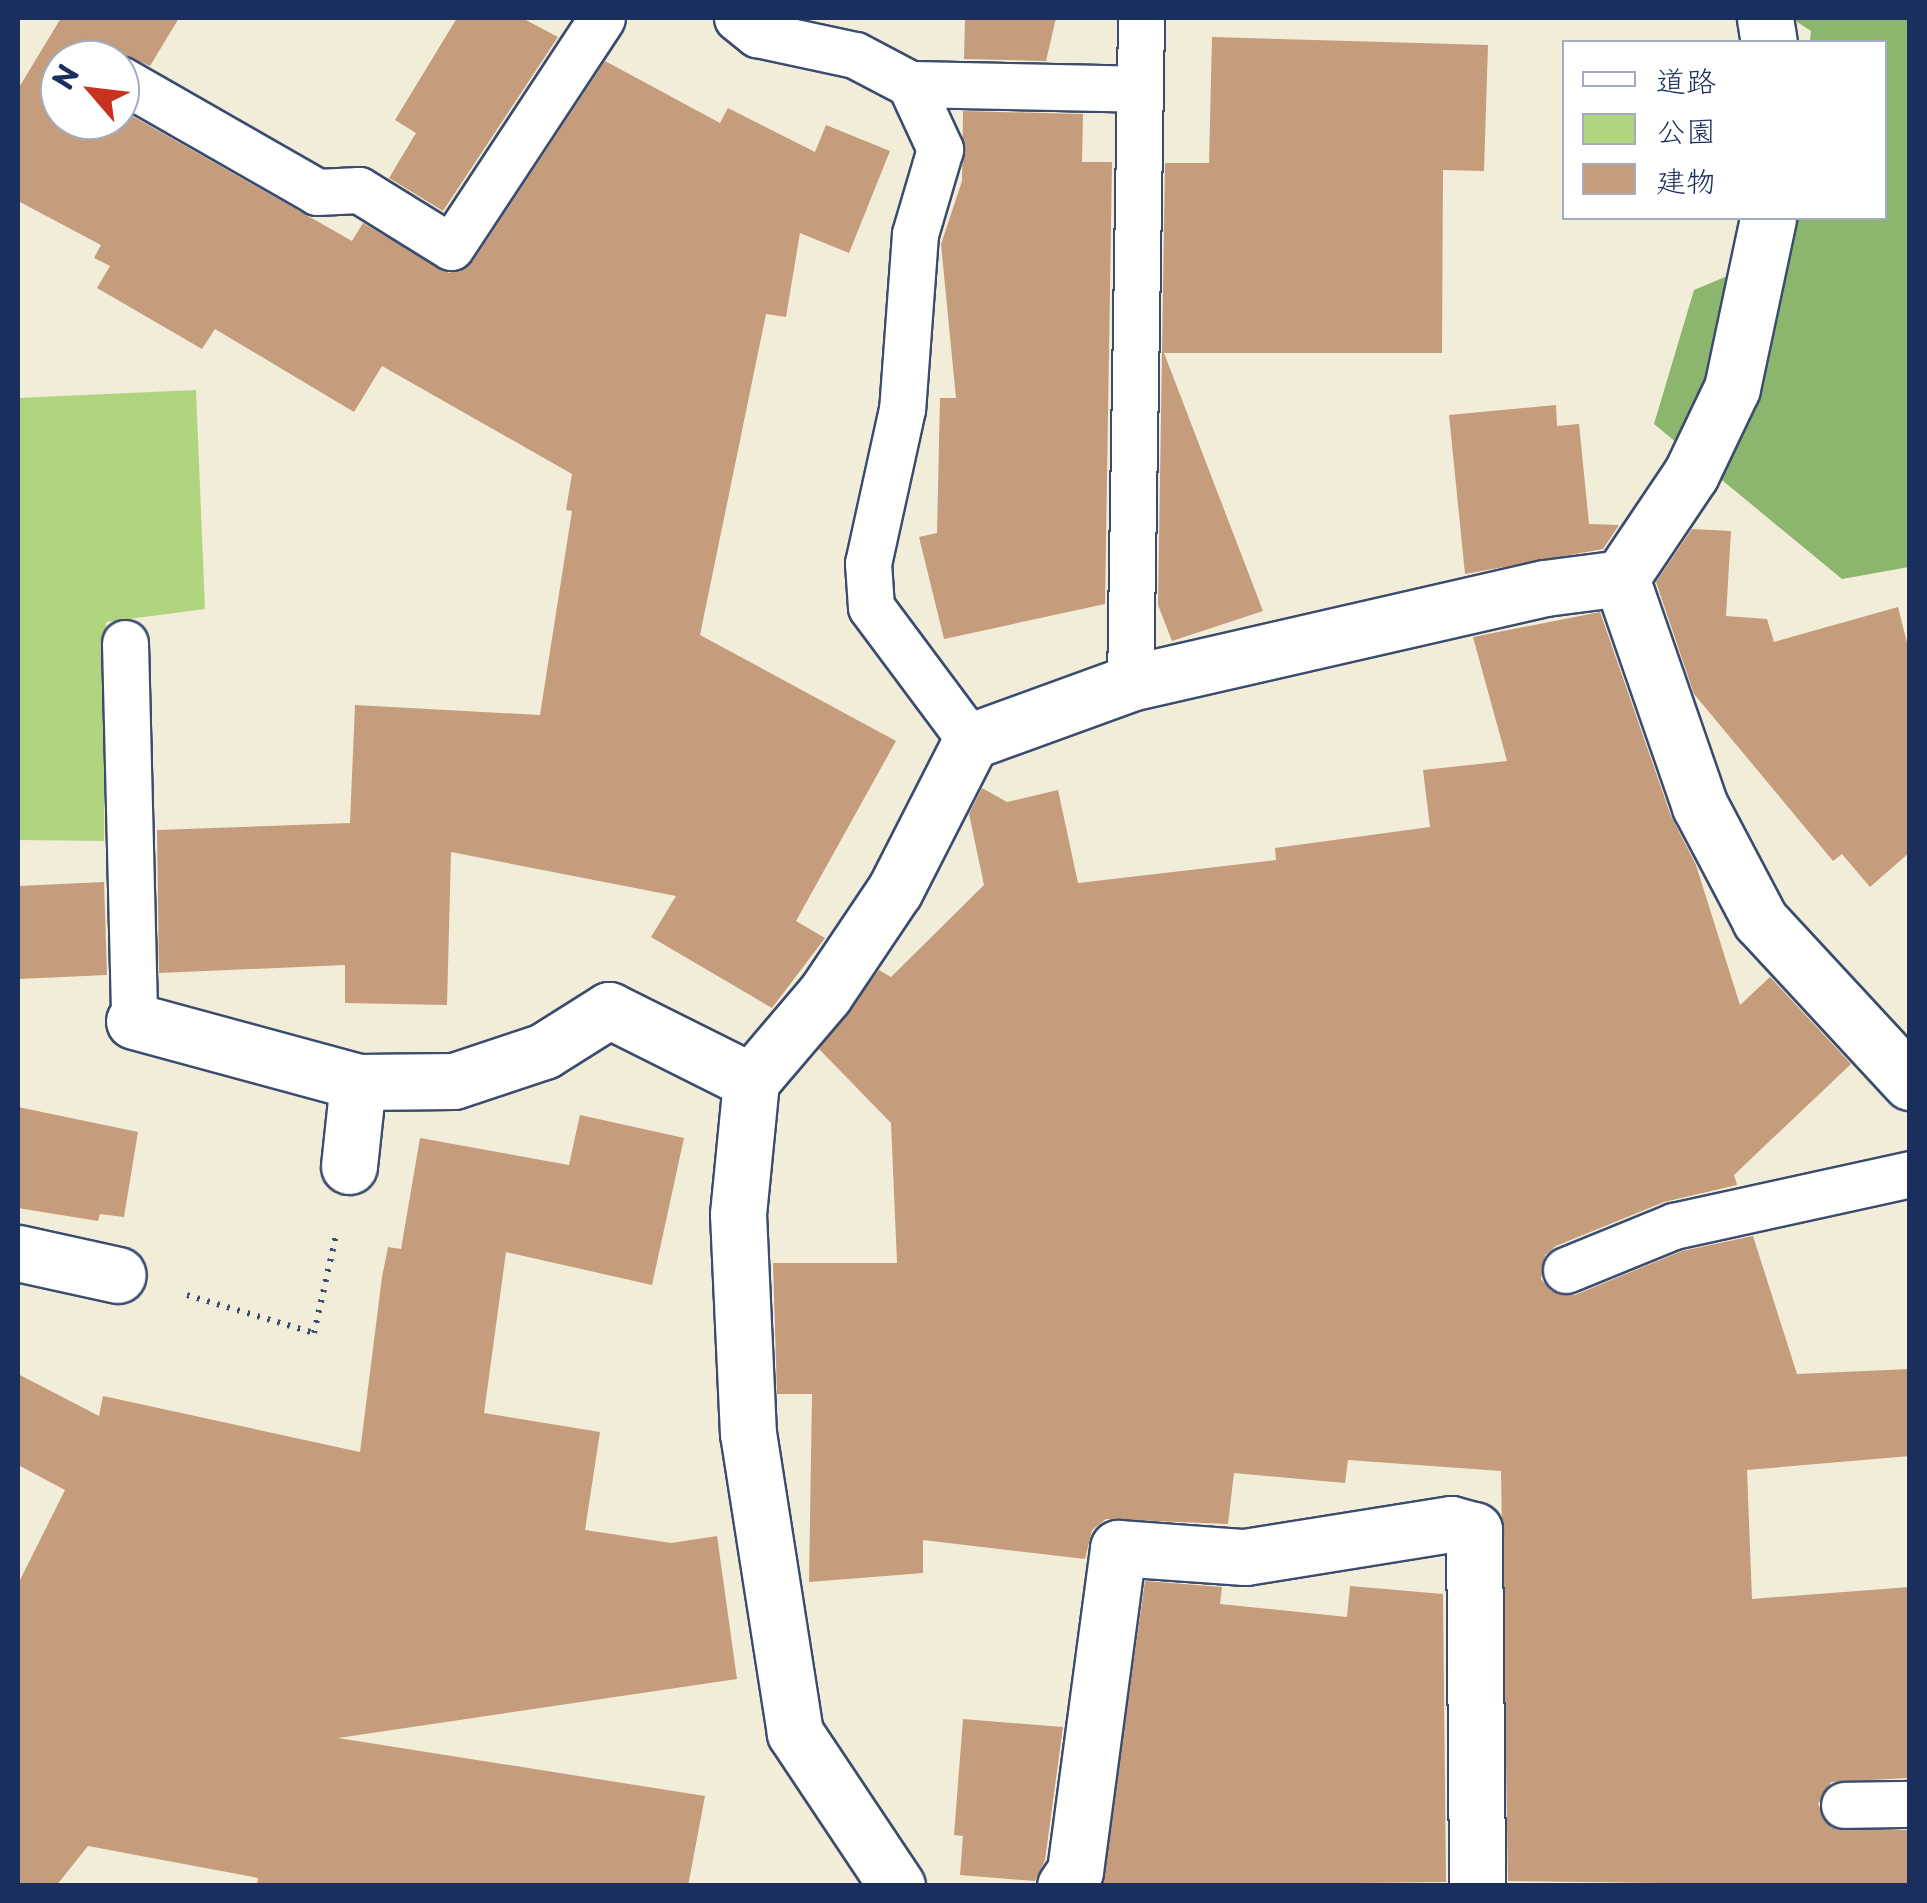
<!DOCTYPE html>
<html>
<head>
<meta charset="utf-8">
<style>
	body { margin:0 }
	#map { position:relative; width:1927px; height:1903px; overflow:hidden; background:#f2edd9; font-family:"Playpen Sans","Klee One",sans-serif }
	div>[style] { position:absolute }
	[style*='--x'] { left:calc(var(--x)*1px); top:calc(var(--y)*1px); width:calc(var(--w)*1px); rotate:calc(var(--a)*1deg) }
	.green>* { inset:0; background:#b0d57e }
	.forest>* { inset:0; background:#8cb66d }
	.building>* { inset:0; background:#c59c7c }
	.path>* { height:6px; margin-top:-3px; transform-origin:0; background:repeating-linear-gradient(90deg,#3b4c70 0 2.5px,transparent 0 10.5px) }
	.roads { filter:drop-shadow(2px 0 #3b4c70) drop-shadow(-2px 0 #3b4c70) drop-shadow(0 2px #3b4c70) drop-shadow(0 -2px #3b4c70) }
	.service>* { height:45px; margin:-22.5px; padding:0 22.5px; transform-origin:22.5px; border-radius:22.5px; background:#fff }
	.minor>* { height:55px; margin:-27.5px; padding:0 27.5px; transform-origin:27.5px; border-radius:27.5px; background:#fff }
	span { translate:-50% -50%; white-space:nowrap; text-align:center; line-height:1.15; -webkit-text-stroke:8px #fff; paint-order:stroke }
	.frame { position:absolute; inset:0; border:20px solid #1b2f5e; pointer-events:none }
	.legend { position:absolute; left:1562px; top:40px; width:325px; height:180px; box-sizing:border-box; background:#fff; border:2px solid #a4acbf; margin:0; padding:12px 18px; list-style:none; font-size:30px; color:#1b2f5e }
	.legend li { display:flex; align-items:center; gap:20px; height:50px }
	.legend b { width:50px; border:2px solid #a4acbf }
	.north { position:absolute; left:40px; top:40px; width:100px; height:100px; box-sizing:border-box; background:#fff; border:2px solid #a4acbf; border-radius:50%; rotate:298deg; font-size:28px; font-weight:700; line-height:40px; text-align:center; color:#1b2f5e }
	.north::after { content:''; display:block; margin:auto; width:35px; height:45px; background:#c8321e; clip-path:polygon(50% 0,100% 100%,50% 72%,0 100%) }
</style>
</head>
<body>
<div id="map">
	<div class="green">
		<i style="clip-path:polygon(196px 390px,205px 609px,106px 622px,104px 841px,18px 840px,18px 398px)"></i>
	</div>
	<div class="forest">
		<i style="clip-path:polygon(1791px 18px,1909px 18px,1909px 567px,1842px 579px,1654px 424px,1694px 290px,1785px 252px,1789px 218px,1884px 218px,1884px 42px,1810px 42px,1811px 31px)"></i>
	</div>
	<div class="building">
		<i style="clip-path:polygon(61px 18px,179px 18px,150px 66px,121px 53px,60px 60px,60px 120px,120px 120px,120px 109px,352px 241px,363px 223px,449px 273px,473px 261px,605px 61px,720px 123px,728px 108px,815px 152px,826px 125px,890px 151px,849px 253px,800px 233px,786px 317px,766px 314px,700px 635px,896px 741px,796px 921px,825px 938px,772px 1008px,651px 937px,676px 896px,451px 852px,447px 1005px,345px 1003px,345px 965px,159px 973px,157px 830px,350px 823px,355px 705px,540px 715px,572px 511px,566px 510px,572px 474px,382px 366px,354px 412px,215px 329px,202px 349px,97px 288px,110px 266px,94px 258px,101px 245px,18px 201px,18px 89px)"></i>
		<i style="clip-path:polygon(457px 18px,522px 18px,558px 37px,443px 211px,389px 178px,416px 133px,395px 120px)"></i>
		<i style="clip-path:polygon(965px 18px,1056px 18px,1046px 61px,964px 59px)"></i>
		<i style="clip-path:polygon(1212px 37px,1488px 45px,1484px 171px,1443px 170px,1442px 353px,1164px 353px,1263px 611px,1172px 641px,1158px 605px,1165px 163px,1209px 163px)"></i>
		<i style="clip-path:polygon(963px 111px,1083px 114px,1082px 162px,1112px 162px,1105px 604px,944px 639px,919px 537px,937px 533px,940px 398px,956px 398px,941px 244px,962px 181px)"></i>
		<i style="clip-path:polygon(1556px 405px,1557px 426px,1579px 424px,1589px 524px,1619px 525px,1603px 549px,1465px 574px,1449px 415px)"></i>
		<i style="clip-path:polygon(1692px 529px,1731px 531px,1726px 616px,1767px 619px,1774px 642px,1898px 607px,1910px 655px,1910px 852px,1870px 887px,1842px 854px,1833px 861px,1694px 694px,1656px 582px)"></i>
		<i style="clip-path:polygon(1600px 612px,1671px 816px,1696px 865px,1740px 1005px,1770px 977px,1851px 1064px,1734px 1175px,1737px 1185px,1664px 1202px,1556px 1246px,1545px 1255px,1541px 1279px,1551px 1291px,1575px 1295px,1682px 1251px,1753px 1236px,1797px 1374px,1910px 1369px,1910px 1456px,1747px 1470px,1752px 1599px,1910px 1587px,1910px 1778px,1831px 1782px,1818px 1804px,1832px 1828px,1910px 1830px,1910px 1886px,1508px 1881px,1501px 1471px,1348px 1460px,1345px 1483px,1234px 1473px,1228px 1524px,1106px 1519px,1092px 1530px,1085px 1559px,923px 1540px,923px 1573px,809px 1582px,812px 1394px,777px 1394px,773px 1263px,897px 1263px,891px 1123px,819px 1049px,879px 970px,891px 977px,984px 885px,969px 814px,982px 788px,1007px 802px,1058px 790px,1078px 883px,1276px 860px,1275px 848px,1430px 827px,1423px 770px,1507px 761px,1473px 637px)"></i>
		<i style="clip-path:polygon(104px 882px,107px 975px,18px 979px,18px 886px)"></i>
		<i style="clip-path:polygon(18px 1107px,138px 1132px,124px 1217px,100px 1214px,98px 1221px,18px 1208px)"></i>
		<i style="clip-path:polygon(580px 1115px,684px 1138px,652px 1285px,506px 1252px,484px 1413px,600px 1432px,585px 1530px,671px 1543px,717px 1536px,737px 1679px,338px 1738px,705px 1796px,688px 1886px,257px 1886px,258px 1878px,88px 1846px,56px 1886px,18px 1886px,18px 1584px,65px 1490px,18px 1465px,18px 1374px,99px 1416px,103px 1396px,360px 1452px,382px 1277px,388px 1247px,401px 1249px,420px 1138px,569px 1165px)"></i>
		<i style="clip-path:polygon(1145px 1581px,1222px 1587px,1220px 1604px,1347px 1617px,1350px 1586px,1443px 1594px,1446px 1882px,1102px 1886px)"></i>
		<i style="clip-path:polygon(963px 1719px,1063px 1727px,1045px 1860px,1035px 1881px,960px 1875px,963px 1836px,954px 1835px)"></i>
	</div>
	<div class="path">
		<i style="--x:187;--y:1295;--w:133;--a:16.7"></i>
		<i style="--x:314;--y:1333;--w:100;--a:-77.3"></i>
	</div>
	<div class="roads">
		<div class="service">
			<i style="--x:737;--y:18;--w:26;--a:39"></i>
			<i style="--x:757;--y:34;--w:100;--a:12.1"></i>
			<i style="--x:855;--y:55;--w:62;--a:27.8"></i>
			<i style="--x:910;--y:84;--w:230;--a:1.2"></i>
			<i style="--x:120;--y:79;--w:227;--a:29.8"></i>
			<i style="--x:317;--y:192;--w:42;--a:-2.7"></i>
			<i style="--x:359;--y:190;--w:108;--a:31.8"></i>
			<i style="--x:451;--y:247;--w:274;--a:-56.6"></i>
			<i style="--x:910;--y:84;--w:72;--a:65.2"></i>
			<i style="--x:940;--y:149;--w:89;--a:106.4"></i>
			<i style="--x:915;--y:234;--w:175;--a:94.2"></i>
			<i style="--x:902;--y:409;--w:158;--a:102.4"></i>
			<i style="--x:868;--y:563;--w:44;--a:86.1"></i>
			<i style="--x:871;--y:607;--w:167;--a:53.3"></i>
			<i style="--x:125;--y:643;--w:378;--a:88.6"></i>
			<i style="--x:1130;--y:683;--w:665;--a:-89.05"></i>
			<i style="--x:1566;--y:1270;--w:117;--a:-22.2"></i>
			<i style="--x:1674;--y:1226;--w:242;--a:-12.4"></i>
			<i style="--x:1844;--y:1805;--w:66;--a:-0.9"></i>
		</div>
		<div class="minor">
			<i style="--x:1765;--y:18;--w:24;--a:81"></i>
			<i style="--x:1621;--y:578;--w:241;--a:70.9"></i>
			<i style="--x:1700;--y:806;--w:129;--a:62.2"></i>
			<i style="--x:1760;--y:920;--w:221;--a:47.2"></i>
			<i style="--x:134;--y:1021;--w:232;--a:15.2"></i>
			<i style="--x:358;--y:1082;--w:96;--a:-0.6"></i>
			<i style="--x:454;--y:1081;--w:95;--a:-18.4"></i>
			<i style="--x:544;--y:1051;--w:77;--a:-32.2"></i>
			<i style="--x:609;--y:1010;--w:159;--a:26.6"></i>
			<i style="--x:349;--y:1166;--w:84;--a:-83.9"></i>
			<i style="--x:18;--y:1253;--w:102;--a:12.4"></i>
			<i style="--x:897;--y:1886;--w:184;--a:-123.7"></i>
			<i style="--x:795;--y:1733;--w:303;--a:-98.9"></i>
			<i style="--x:748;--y:1434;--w:220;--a:-92.6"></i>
			<i style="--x:738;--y:1214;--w:134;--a:-84.4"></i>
			<i style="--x:751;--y:1081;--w:114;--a:-49.6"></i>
			<i style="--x:825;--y:994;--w:125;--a:-56.1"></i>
			<i style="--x:895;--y:890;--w:167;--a:-63"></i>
			<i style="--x:971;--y:741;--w:169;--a:-20"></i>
			<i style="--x:1130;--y:683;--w:426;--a:-12.9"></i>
			<i style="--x:1545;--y:588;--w:77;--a:-7.5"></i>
			<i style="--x:1621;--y:578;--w:125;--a:-56.1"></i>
			<i style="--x:1691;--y:474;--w:95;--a:-64.5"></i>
			<i style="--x:1732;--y:388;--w:174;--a:-78"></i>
			<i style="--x:1065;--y:1886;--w:18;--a:-56"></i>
			<i style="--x:1075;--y:1871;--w:326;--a:-82.4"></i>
			<i style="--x:1118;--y:1548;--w:127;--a:4.1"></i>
			<i style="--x:1245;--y:1557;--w:209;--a:-9.1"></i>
			<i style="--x:1451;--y:1524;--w:24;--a:15"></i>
			<i style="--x:1474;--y:1530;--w:356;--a:89.5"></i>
		</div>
	</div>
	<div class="frame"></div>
	<ul class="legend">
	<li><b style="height:12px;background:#fff"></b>道路</li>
	<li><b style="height:28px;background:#b0d57e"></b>公園</li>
	<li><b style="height:28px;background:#c59c7c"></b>建物</li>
	</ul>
	<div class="north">N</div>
</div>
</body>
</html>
